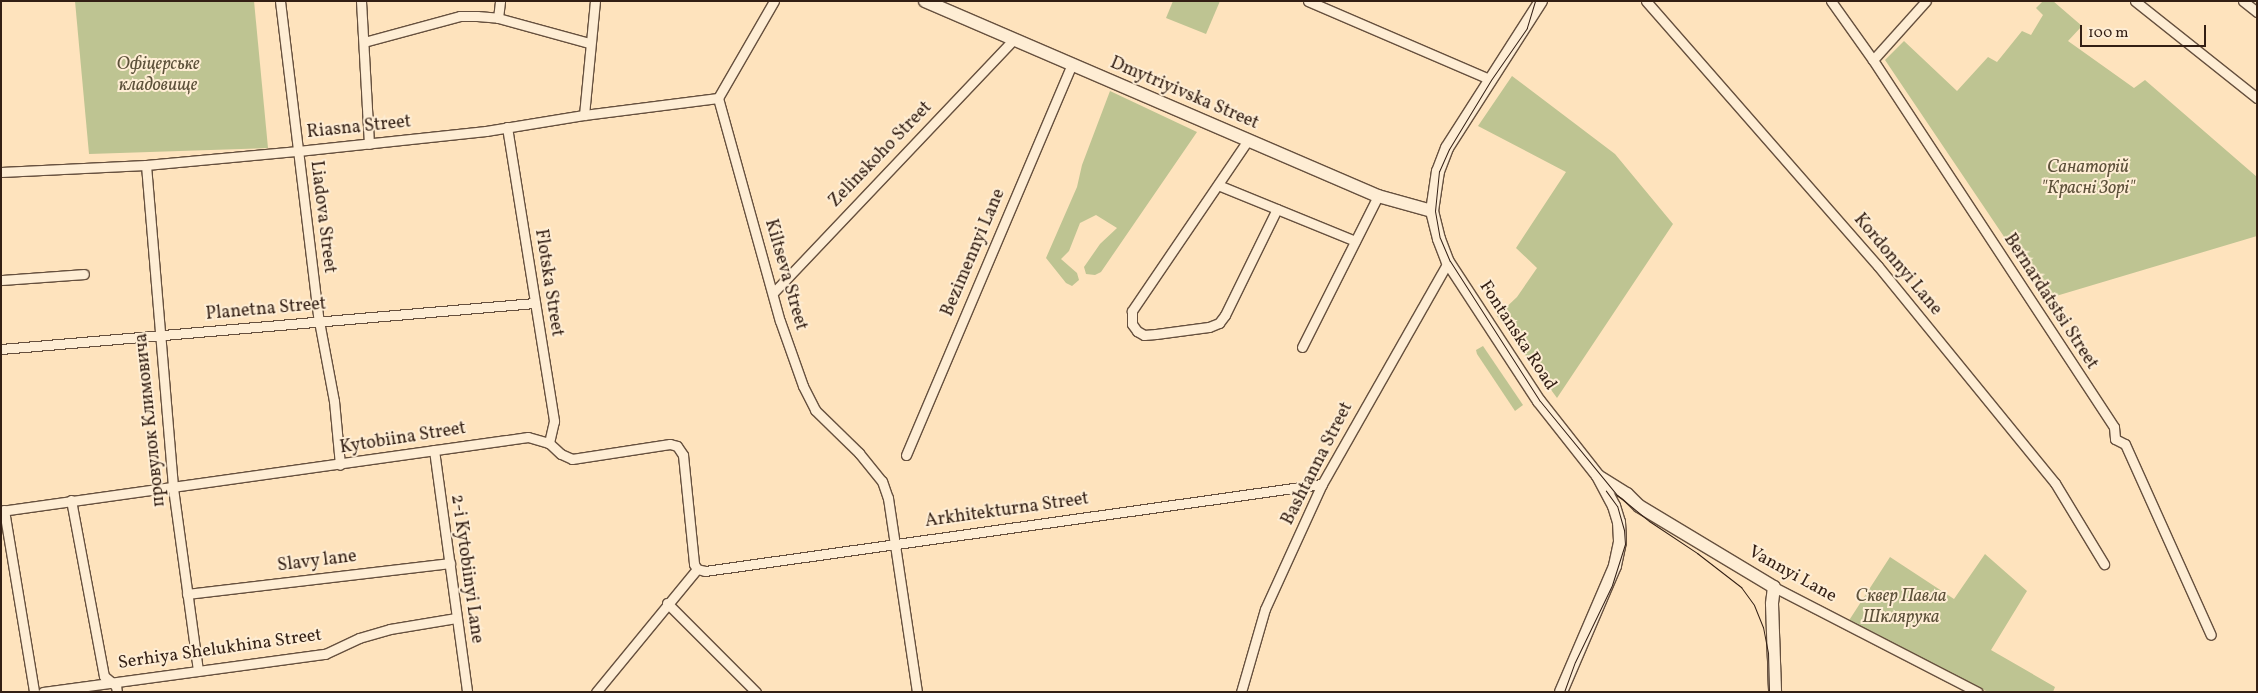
<!DOCTYPE html>
<html>
<head>
<meta charset="utf-8">
<style>
	body { margin:0 }
	#map { position:relative; width:2258px; height:693px; overflow:hidden; background:#fee3bd; font-family:Vollkorn,serif }
	div>[style] { position:absolute }
	[style*='--x'] { left:calc(var(--x)*1px); top:calc(var(--y)*1px); width:calc(var(--w)*1px); rotate:calc(var(--a)*1deg) }
	.green>* { inset:0; background:#bec492 }
	.roads { filter:drop-shadow(1px 0 #66503e) drop-shadow(-1px 0 #66503e) drop-shadow(0 1px #66503e) drop-shadow(0 -1px #66503e) }
	.street>* { height:9px; margin:-4.5px; padding:0 4.5px; transform-origin:4.5px; border-radius:4.5px; background:#feedd4 }
	.secondary>* { height:12px; margin:-6px; padding:0 6px; transform-origin:6px; border-radius:6px; background:#feedd4 }
	.tram>* { height:1px; margin:-0.5px; padding:0 0.5px; transform-origin:0.5px; border-radius:0.5px; background:#331f14 }
	span { translate:-50% -50%; white-space:nowrap; text-align:center; line-height:1.15; -webkit-text-stroke:4px #feedd4; paint-order:stroke }
	.park-label { font-size:18px; color:#5d513a; font-style:italic }
	.street-label { font-size:18px; color:#331f14 }
	.frame { position:absolute; inset:0; border:2px solid #331f14; pointer-events:none }
	.scale { position:absolute; left:2080px; top:25px; width:126px; height:22px; box-sizing:border-box; border:2px solid #331f14; border-top:0; padding-left:6px; font-size:15px; line-height:18px; white-space:nowrap; color:#331f14; -webkit-text-stroke:4px #feedd4; paint-order:stroke }
</style>
</head>
<body>
<div id="map">
	<div class="green">
		<i style="clip-path:polygon(75px 1px,254px 1px,268px 148px,89px 154px)"></i>
		<i style="clip-path:polygon(1173px 1px,1220px 1px,1206px 34px,1166px 18px)"></i>
		<i style="clip-path:polygon(2043px 1px,2053px 1px,2082px 26px,2068px 41px,2134px 88px,2145px 80px,2257px 177px,2257px 236px,2046px 299px,1885px 60px,1904px 41px,1957px 91px,1988px 57px,1997px 62px,2022px 31px,2031px 35px,2043px 15px,2036px 8px)"></i>
		<i style="clip-path:polygon(1512px 76px,1615px 154px,1673px 224px,1557px 398px,1497px 316px,1517px 297px,1537px 268px,1516px 248px,1566px 172px,1478px 126px)"></i>
		<i style="clip-path:polygon(1110px 91px,1197px 132px,1101px 272px,1095px 275px,1086px 274px,1084px 267px,1100px 244px,1117px 228px,1096px 215px,1080px 223px,1069px 251px,1061px 259px,1077px 273px,1079px 280px,1072px 286px,1066px 283px,1046px 258px,1077px 187px,1082px 165px)"></i>
		<i style="clip-path:polygon(1483px 346px,1523px 405px,1515px 411px,1477px 354px,1476px 350px)"></i>
		<i style="clip-path:polygon(1985px 554px,2027px 591px,1991px 650px,2055px 687px,2053px 692px,1988px 692px,1848px 622px,1890px 557px,1954px 599px)"></i>
	</div>
	<div class="roads">
		<div class="street">
			<i style="--x:280;--y:1;--w:322;--a:83.1"></i>
			<i style="--x:319;--y:321;--w:81;--a:79.4"></i>
			<i style="--x:334;--y:401;--w:64;--a:84.6"></i>
			<i style="--x:361;--y:1;--w:143;--a:86.8"></i>
			<i style="--x:774;--y:1;--w:112;--a:120"></i>
			<i style="--x:718;--y:98;--w:231;--a:74.5"></i>
			<i style="--x:780;--y:321;--w:69;--a:70.5"></i>
			<i style="--x:803;--y:386;--w:27;--a:63"></i>
			<i style="--x:815;--y:410;--w:62;--a:44.3"></i>
			<i style="--x:859;--y:453;--w:36;--a:51"></i>
			<i style="--x:882;--y:481;--w:18;--a:71"></i>
			<i style="--x:888;--y:498;--w:196;--a:81.5"></i>
			<i style="--x:1308;--y:1;--w:197;--a:23.3"></i>
			<i style="--x:1646;--y:1;--w:352;--a:48.8"></i>
			<i style="--x:1878;--y:266;--w:280;--a:50.8"></i>
			<i style="--x:2055;--y:483;--w:95;--a:58.8"></i>
			<i style="--x:1831;--y:1;--w:72;--a:54.6"></i>
			<i style="--x:1873;--y:60;--w:439;--a:56.7"></i>
			<i style="--x:2114;--y:427;--w:12;--a:85"></i>
			<i style="--x:2115;--y:439;--w:11;--a:27"></i>
			<i style="--x:2125;--y:444;--w:209;--a:65.8"></i>
			<i style="--x:2135;--y:1;--w:156;--a:38.5"></i>
			<i style="--x:2243;--y:1;--w:18;--a:38"></i>
			<i style="--x:498;--y:18;--w:17;--a:-83"></i>
			<i style="--x:364;--y:42;--w:99;--a:-15.2"></i>
			<i style="--x:460;--y:16;--w:17;--a:0"></i>
			<i style="--x:477;--y:16;--w:21;--a:5"></i>
			<i style="--x:498;--y:18;--w:94;--a:15.4"></i>
			<i style="--x:1873;--y:60;--w:79;--a:-48.1"></i>
			<i style="--x:584;--y:115;--w:115;--a:-84.5"></i>
			<i style="--x:507;--y:127;--w:298;--a:80.9"></i>
			<i style="--x:554;--y:421;--w:23;--a:103"></i>
			<i style="--x:1248;--y:140;--w:207;--a:124.2"></i>
			<i style="--x:1132;--y:311;--w:13;--a:90"></i>
			<i style="--x:1132;--y:324;--w:9;--a:54"></i>
			<i style="--x:1137;--y:331;--w:8;--a:30"></i>
			<i style="--x:1144;--y:335;--w:12;--a:-5"></i>
			<i style="--x:1156;--y:334;--w:53;--a:-7.5"></i>
			<i style="--x:1209;--y:327;--w:11;--a:-22"></i>
			<i style="--x:1219;--y:323;--w:10;--a:-53"></i>
			<i style="--x:1225;--y:315;--w:118;--a:-63.9"></i>
			<i style="--x:146;--y:165;--w:324;--a:85.2"></i>
			<i style="--x:173;--y:488;--w:184;--a:82.2"></i>
			<i style="--x:1;--y:172;--w:145;--a:-2.8"></i>
			<i style="--x:146;--y:165;--w:153;--a:-5.3"></i>
			<i style="--x:298;--y:151;--w:189;--a:-6.1"></i>
			<i style="--x:486;--y:131;--w:99;--a:-9.3"></i>
			<i style="--x:584;--y:115;--w:135;--a:-7.2"></i>
			<i style="--x:1218;--y:185;--w:148;--a:22.2"></i>
			<i style="--x:1;--y:280;--w:83;--a:-4.1"></i>
			<i style="--x:773;--y:293;--w:350;--a:-46.5"></i>
			<i style="--x:1302;--y:347;--w:169;--a:-63.3"></i>
			<i style="--x:1;--y:349;--w:535;--a:-4.93"></i>
			<i style="--x:434;--y:450;--w:244;--a:82.2"></i>
			<i style="--x:906;--y:455;--w:425;--a:-67"></i>
			<i style="--x:71;--y:500;--w:179;--a:79.4"></i>
			<i style="--x:104;--y:676;--w:16;--a:40"></i>
			<i style="--x:116;--y:686;--w:6;--a:81"></i>
			<i style="--x:4;--y:510;--w:184;--a:80.6"></i>
			<i style="--x:1;--y:511;--w:532;--a:-7.99"></i>
			<i style="--x:528;--y:437;--w:22;--a:16"></i>
			<i style="--x:549;--y:443;--w:16;--a:43"></i>
			<i style="--x:561;--y:454;--w:12;--a:24"></i>
			<i style="--x:572;--y:459;--w:99;--a:-8.7"></i>
			<i style="--x:670;--y:444;--w:7;--a:16"></i>
			<i style="--x:677;--y:446;--w:11;--a:56"></i>
			<i style="--x:683;--y:455;--w:110;--a:84.2"></i>
			<i style="--x:694;--y:564;--w:6;--a:59"></i>
			<i style="--x:697;--y:569;--w:8;--a:14"></i>
			<i style="--x:705;--y:571;--w:623;--a:-8.03"></i>
			<i style="--x:1774;--y:587;--w:229;--a:27.3"></i>
			<i style="--x:187;--y:594;--w:265;--a:-6.7"></i>
			<i style="--x:667;--y:603;--w:126;--a:45"></i>
			<i style="--x:43;--y:692;--w:285;--a:-7.7"></i>
			<i style="--x:325;--y:654;--w:38;--a:-25"></i>
			<i style="--x:359;--y:638;--w:32;--a:-16"></i>
			<i style="--x:390;--y:629;--w:67;--a:-9.5"></i>
			<i style="--x:596;--y:692;--w:159;--a:-50.6"></i>
			<i style="--x:1241;--y:692;--w:86;--a:-73.9"></i>
			<i style="--x:1265;--y:609;--w:137;--a:-65.5"></i>
			<i style="--x:1322;--y:484;--w:255;--a:-60.4"></i>
		</div>
		<div class="secondary">
			<i style="--x:925;--y:1;--w:493;--a:23.3"></i>
			<i style="--x:1378;--y:196;--w:56;--a:15.5"></i>
			<i style="--x:1541;--y:1;--w:174;--a:122.6"></i>
			<i style="--x:1447;--y:148;--w:25;--a:111"></i>
			<i style="--x:1438;--y:171;--w:40;--a:98.5"></i>
			<i style="--x:1432;--y:211;--w:29;--a:76"></i>
			<i style="--x:1439;--y:239;--w:25;--a:69"></i>
			<i style="--x:1448;--y:262;--w:166;--a:56.8"></i>
			<i style="--x:1539;--y:401;--w:95;--a:51.8"></i>
			<i style="--x:1598;--y:476;--w:34;--a:62"></i>
			<i style="--x:1614;--y:506;--w:17;--a:73"></i>
			<i style="--x:1619;--y:522;--w:20;--a:87"></i>
			<i style="--x:1620;--y:542;--w:25;--a:102"></i>
			<i style="--x:1615;--y:566;--w:137;--a:113.2"></i>
			<i style="--x:1598;--y:476;--w:34;--a:32"></i>
			<i style="--x:1627;--y:494;--w:17;--a:45"></i>
			<i style="--x:1639;--y:506;--w:157;--a:31"></i>
			<i style="--x:1774;--y:587;--w:17;--a:97"></i>
			<i style="--x:1772;--y:604;--w:88;--a:88"></i>
		</div>
	</div>
	<div class="tram">
		<i style="--x:1535;--y:1;--w:28;--a:107"></i>
		<i style="--x:1527;--y:28;--w:63;--a:124.7"></i>
		<i style="--x:1491;--y:80;--w:81;--a:121.3"></i>
		<i style="--x:1449;--y:149;--w:24;--a:114"></i>
		<i style="--x:1439;--y:171;--w:40;--a:95.7"></i>
		<i style="--x:1435;--y:211;--w:27;--a:80"></i>
		<i style="--x:1440;--y:238;--w:25;--a:67"></i>
		<i style="--x:1450;--y:261;--w:166;--a:57.3"></i>
		<i style="--x:1540;--y:401;--w:122;--a:50.7"></i>
		<i style="--x:1617;--y:495;--w:41;--a:39.1"></i>
		<i style="--x:1649;--y:521;--w:58;--a:33.7"></i>
		<i style="--x:1697;--y:553;--w:56;--a:37.7"></i>
		<i style="--x:1741;--y:587;--w:22;--a:54"></i>
		<i style="--x:1754;--y:605;--w:24;--a:68"></i>
		<i style="--x:1763;--y:627;--w:25;--a:79"></i>
		<i style="--x:1768;--y:652;--w:40;--a:88.6"></i>
		<i style="--x:1564;--y:692;--w:32;--a:-70"></i>
		<i style="--x:1575;--y:662;--w:85;--a:-64.3"></i>
		<i style="--x:1612;--y:585;--w:43;--a:-72.4"></i>
		<i style="--x:1625;--y:544;--w:14;--a:-94"></i>
		<i style="--x:1624;--y:530;--w:25;--a:-106"></i>
		<i style="--x:1617;--y:506;--w:19;--a:-126"></i>
	</div>
	<div class="park-label">
		<span style="left:158px;top:76px">Офіцерське<br>кладовище</span>
		<span style="left:2088px;top:179px">Санаторій<br>"Красні Зорі"</span>
		<span style="left:1901px;top:608px">Сквер Павла<br>Шклярука</span>
	</div>
	<div class="street-label">
		<span style="left:1184px;top:94px;rotate:23deg">Dmytriyivska Street</span>
		<span style="left:359px;top:128px;rotate:-6deg">Riasna Street</span>
		<span style="left:881px;top:155px;rotate:-46deg">Zelinskoho Street</span>
		<span style="left:322px;top:217px;rotate:83deg">Liadova Street</span>
		<span style="left:974px;top:253px;rotate:-67deg">Bezimennyi Lane</span>
		<span style="left:1897px;top:265px;rotate:50deg">Kordonnyi Lane</span>
		<span style="left:785px;top:275px;rotate:74deg">Kiltseva Street</span>
		<span style="left:548px;top:283px;rotate:81deg">Flotska Street</span>
		<span style="left:2050px;top:302px;rotate:57deg">Bernardatstsi Street</span>
		<span style="left:266px;top:310px;rotate:-5deg">Planetna Street</span>
		<span style="left:1517px;top:336px;rotate:57deg">Fontanska Road</span>
		<span style="left:151px;top:420px;rotate:-96deg">провулок Климовича</span>
		<span style="left:403px;top:439px;rotate:-9deg">Kytobiina Street</span>
		<span style="left:1318px;top:464px;rotate:-63deg">Bashtanna Street</span>
		<span style="left:1007px;top:511px;rotate:-8deg">Arkhitekturna Street</span>
		<span style="left:317px;top:562px;rotate:-7deg">Slavy lane</span>
		<span style="left:466px;top:569px;rotate:82deg">2-i Kytobiinyi Lane</span>
		<span style="left:1792px;top:575px;rotate:29deg">Vannyi Lane</span>
		<span style="left:220px;top:650px;rotate:-8deg">Serhiya Shelukhina Street</span>
	</div>
	<div class="frame"></div>
	<div class="scale">100 m</div>
</div>
</body>
</html>
